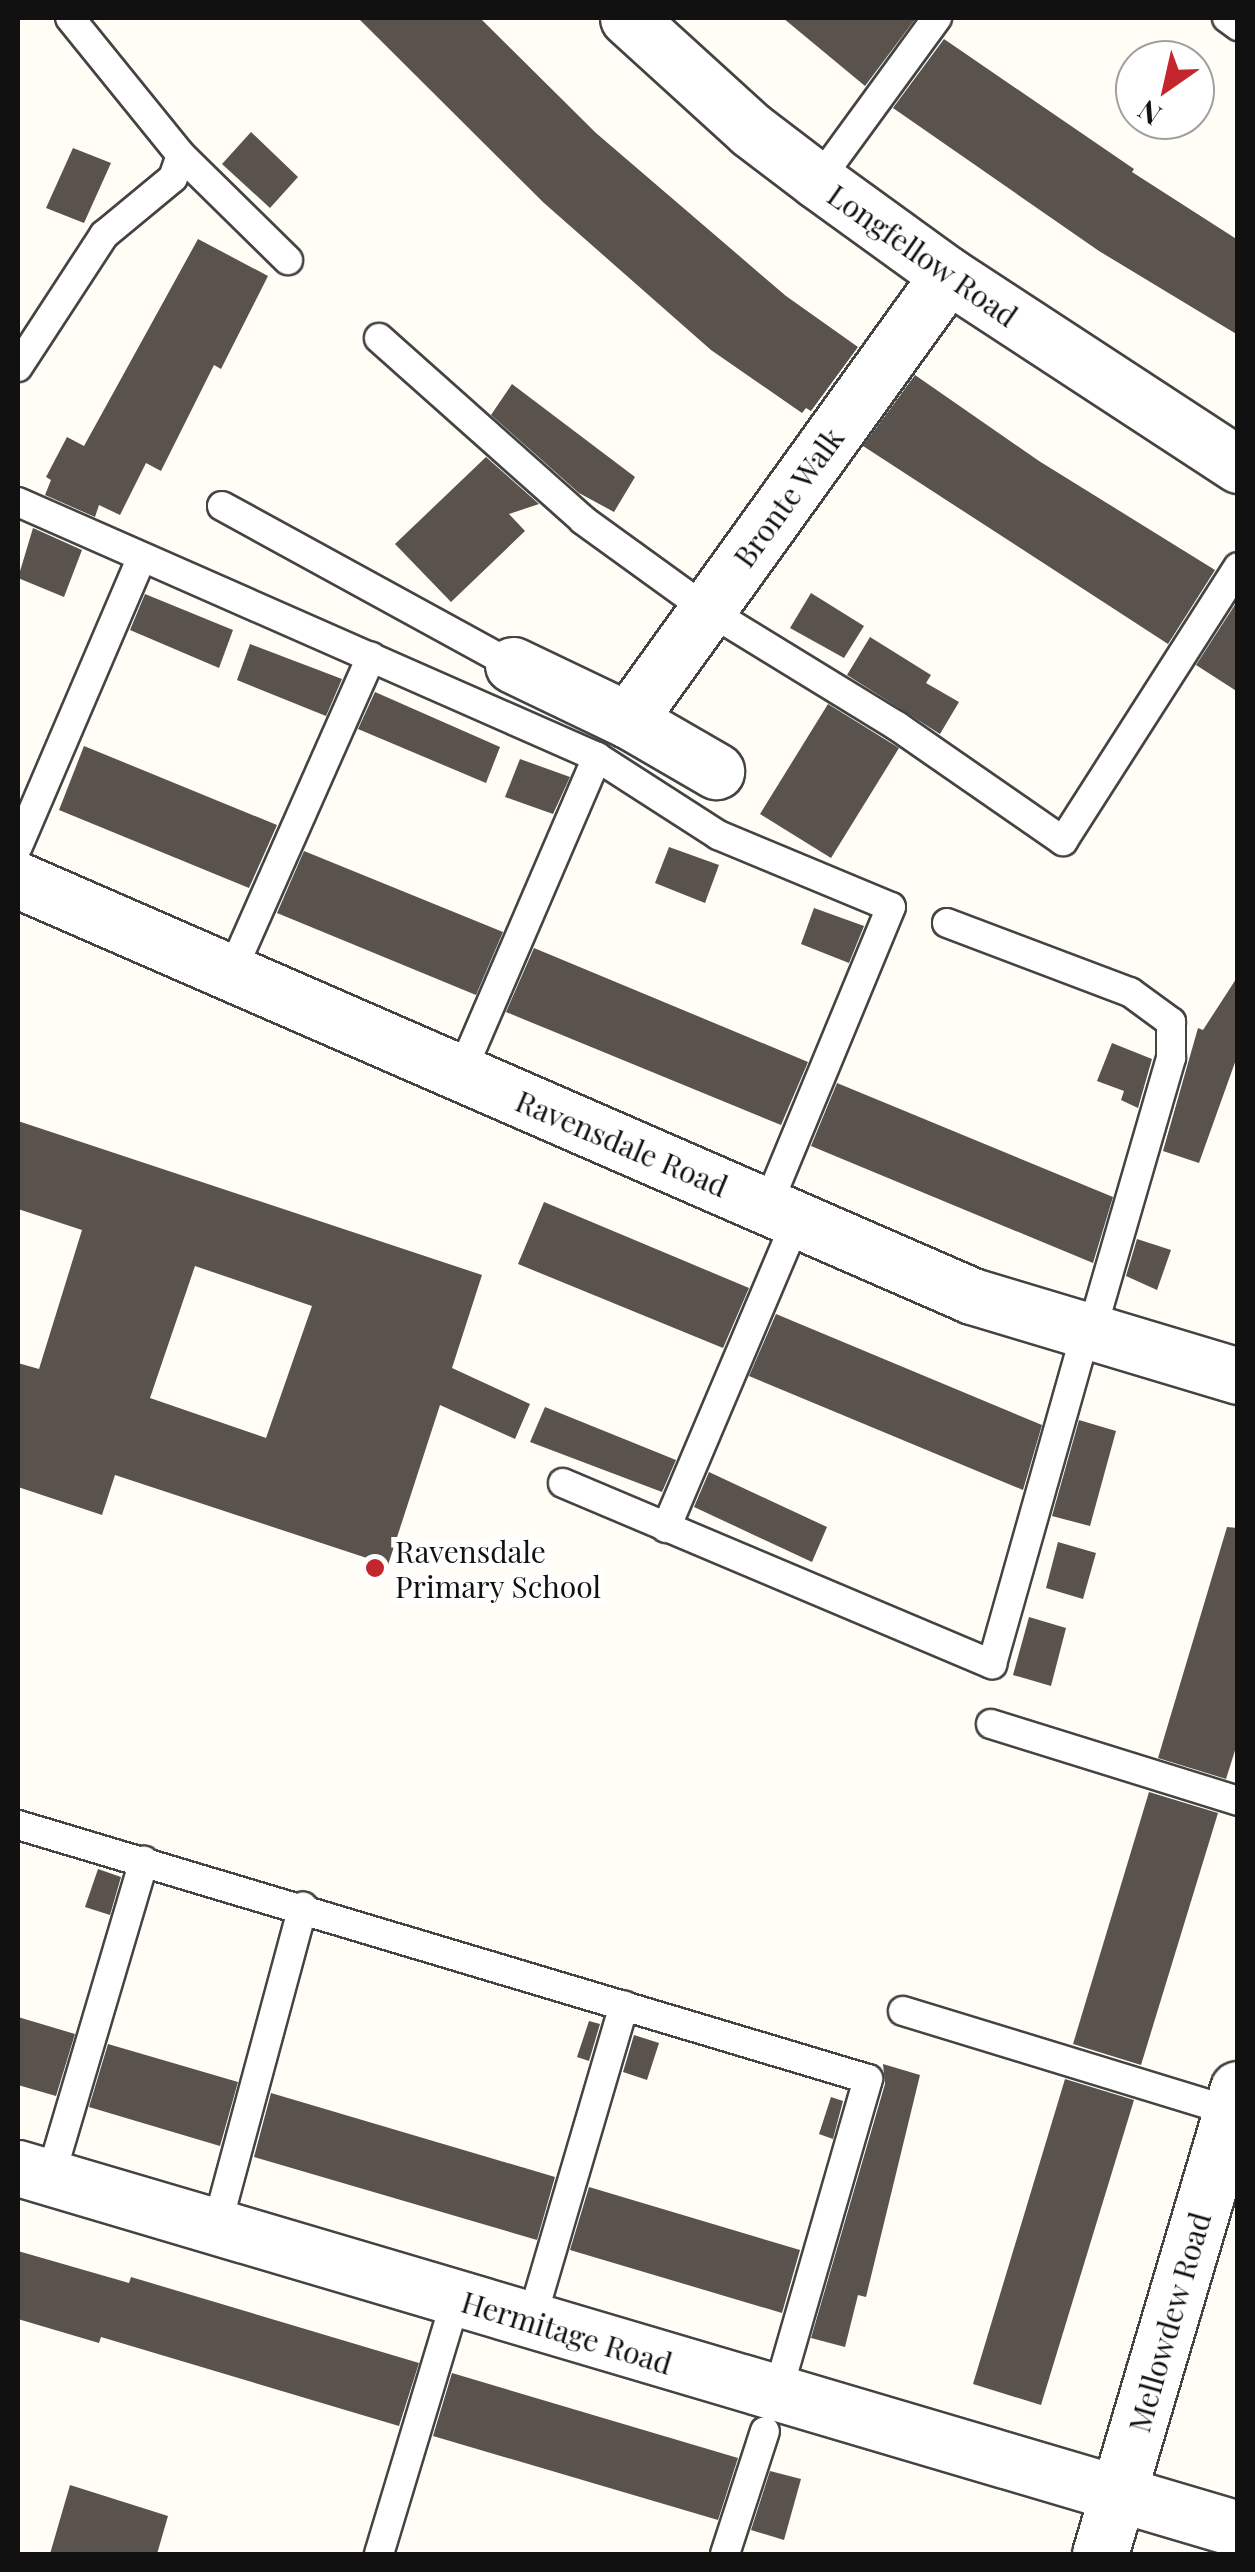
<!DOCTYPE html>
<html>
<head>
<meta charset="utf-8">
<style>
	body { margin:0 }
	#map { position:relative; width:1255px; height:2572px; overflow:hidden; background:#fffdf5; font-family:"Playfair Display",serif }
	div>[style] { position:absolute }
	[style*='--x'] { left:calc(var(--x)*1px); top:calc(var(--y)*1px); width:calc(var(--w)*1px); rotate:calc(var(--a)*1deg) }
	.building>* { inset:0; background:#5a524d }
	.roads { filter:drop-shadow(2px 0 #444) drop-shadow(-2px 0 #444) drop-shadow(0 2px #444) drop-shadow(0 -2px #444) }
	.service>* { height:28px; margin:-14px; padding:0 14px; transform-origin:14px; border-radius:14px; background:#fff }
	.minor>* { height:55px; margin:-27.5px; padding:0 27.5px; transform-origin:27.5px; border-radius:27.5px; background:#fff }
	.tertiary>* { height:55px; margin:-27.5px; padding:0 27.5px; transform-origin:27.5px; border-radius:27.5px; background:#fff }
	.dots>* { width:28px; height:28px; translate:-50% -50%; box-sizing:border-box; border:5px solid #fff; border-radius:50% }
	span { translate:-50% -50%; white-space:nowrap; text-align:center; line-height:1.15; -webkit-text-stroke:10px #fff; paint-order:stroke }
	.street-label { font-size:30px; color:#111 }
	.poi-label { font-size:30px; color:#111 }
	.left { translate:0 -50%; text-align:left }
	.frame { position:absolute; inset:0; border:20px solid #111; pointer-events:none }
	.north { position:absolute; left:1115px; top:40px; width:100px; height:100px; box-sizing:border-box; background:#fff; border:2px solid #a0a0a0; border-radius:50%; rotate:214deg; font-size:28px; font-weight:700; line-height:40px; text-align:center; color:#111 }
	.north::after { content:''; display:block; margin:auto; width:35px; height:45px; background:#c4262e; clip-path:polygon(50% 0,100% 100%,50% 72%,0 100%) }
</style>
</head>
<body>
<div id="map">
	<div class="building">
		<i style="clip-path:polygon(358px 18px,480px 18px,596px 133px,786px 296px,858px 347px,811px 411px,806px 408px,802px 413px,711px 350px,544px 203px)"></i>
		<i style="clip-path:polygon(783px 18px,916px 18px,865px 86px)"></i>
		<i style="clip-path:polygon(944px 39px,1134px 169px,1132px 172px,1238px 240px,1238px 335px,1099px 251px,893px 108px)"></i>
		<i style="clip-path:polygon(251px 132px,298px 177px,270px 208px,222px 164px)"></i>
		<i style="clip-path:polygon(73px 148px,111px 163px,84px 223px,46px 208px)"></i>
		<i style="clip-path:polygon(198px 239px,268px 276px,221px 369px,214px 365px,161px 471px,146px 463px,120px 515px,99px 505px,95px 517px,45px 495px,51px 480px,46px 477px,67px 437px,84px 446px)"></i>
		<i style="clip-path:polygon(915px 375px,1039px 461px,1215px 570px,1168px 644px,863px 446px)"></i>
		<i style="clip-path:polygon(512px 384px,635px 477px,614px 512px,579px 493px,491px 415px)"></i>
		<i style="clip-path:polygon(486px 457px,539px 504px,509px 514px,525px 531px,451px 602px,395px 544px)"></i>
		<i style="clip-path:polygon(33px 528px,82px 550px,64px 597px,18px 578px)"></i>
		<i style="clip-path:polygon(811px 593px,864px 626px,844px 658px,790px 628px)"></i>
		<i style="clip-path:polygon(145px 594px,233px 630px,219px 668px,130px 630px)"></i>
		<i style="clip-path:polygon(1238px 600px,1238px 692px,1196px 665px)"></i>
		<i style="clip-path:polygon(870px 637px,931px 675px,926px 683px,959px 702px,940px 734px,847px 675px)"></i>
		<i style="clip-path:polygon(250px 644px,342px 679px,326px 716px,237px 680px)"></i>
		<i style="clip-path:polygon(375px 692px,500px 747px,486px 783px,358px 729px)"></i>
		<i style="clip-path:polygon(828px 704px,899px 748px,831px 858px,760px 814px)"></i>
		<i style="clip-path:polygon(84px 746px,277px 825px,249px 888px,59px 810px)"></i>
		<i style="clip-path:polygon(520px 759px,570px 777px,553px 814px,505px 797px)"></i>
		<i style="clip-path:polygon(669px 847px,719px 865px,705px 903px,655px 883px)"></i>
		<i style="clip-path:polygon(304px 851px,503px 932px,476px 995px,277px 913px)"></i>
		<i style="clip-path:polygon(814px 908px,864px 926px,849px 963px,801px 944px)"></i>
		<i style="clip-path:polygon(534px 948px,808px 1062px,781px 1125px,506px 1012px)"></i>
		<i style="clip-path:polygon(1238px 976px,1238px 1054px,1199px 1163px,1163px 1151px,1198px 1028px,1203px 1030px)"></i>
		<i style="clip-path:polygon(1112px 1043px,1152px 1059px,1138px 1108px,1121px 1100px,1124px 1091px,1097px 1081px)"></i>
		<i style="clip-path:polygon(837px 1083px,1113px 1197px,1093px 1263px,811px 1146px)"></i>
		<i style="clip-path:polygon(evenodd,18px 1121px,482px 1275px,452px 1368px,530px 1404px,515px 1439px,440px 1405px,388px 1565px,115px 1475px,102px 1515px,18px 1487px,18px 1363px,39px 1369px,82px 1230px,18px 1209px,18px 1121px,195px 1266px,312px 1306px,266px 1438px,150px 1398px,195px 1266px)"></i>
		<i style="clip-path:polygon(544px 1202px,749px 1288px,723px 1348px,518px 1264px)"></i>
		<i style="clip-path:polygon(1137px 1239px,1171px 1250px,1157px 1290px,1126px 1276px)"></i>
		<i style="clip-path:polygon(776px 1314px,1042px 1425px,1023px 1490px,749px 1376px)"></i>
		<i style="clip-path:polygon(545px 1407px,676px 1460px,662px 1492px,530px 1442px)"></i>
		<i style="clip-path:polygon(1079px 1420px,1116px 1431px,1090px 1526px,1052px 1516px)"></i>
		<i style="clip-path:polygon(709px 1472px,827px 1527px,812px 1562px,694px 1507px)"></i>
		<i style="clip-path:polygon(1227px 1527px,1238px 1528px,1238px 1741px,1226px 1779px,1158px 1758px)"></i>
		<i style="clip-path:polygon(1058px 1542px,1096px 1553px,1083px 1599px,1046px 1588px)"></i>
		<i style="clip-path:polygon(1029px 1617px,1066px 1628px,1051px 1686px,1013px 1675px)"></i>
		<i style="clip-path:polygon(1149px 1792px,1218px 1813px,1141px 2065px,1073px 2044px)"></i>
		<i style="clip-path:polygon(98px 1869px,121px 1877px,110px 1915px,85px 1907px)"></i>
		<i style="clip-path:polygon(18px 2017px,75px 2034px,56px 2096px,18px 2085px)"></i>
		<i style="clip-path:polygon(589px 2021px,600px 2024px,589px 2061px,577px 2057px)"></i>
		<i style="clip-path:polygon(634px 2035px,659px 2043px,647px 2080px,623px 2072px)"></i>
		<i style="clip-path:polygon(108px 2044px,238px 2082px,220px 2146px,89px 2107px)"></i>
		<i style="clip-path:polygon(883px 2064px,920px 2075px,866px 2297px,858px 2295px,845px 2347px,811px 2338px,885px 2084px)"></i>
		<i style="clip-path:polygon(1065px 2079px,1134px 2100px,1041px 2405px,973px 2384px)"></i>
		<i style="clip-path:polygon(271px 2093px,555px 2177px,537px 2240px,254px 2157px)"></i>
		<i style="clip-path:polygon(831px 2097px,843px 2101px,833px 2139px,819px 2134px)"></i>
		<i style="clip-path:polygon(589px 2187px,800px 2250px,782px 2313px,570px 2250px)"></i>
		<i style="clip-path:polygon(18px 2251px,129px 2283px,131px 2277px,419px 2363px,399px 2426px,101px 2337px,99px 2343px,18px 2319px)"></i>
		<i style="clip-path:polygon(452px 2373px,738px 2458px,718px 2520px,433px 2436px)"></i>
		<i style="clip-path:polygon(770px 2471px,801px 2479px,784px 2540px,751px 2530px)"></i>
		<i style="clip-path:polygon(70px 2485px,168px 2516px,157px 2554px,50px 2554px)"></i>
	</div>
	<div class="roads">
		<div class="service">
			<i style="--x:1227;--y:18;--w:14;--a:36"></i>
			<i style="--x:181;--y:155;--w:150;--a:44.5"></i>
			<i style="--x:818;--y:181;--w:202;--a:-53.9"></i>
			<i style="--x:379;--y:338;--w:273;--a:41.7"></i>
			<i style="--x:583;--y:520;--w:152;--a:35.9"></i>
			<i style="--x:706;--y:609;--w:224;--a:31.5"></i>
			<i style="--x:897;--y:726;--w:202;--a:34.7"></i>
			<i style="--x:1063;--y:841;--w:325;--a:-57.4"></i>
			<i style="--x:18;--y:367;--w:158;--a:-56.9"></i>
			<i style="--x:104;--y:235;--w:89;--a:-39.6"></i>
			<i style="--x:173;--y:178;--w:24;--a:-71"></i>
			<i style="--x:181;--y:155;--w:176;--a:-129"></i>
			<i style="--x:18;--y:502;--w:633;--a:23.77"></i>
			<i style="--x:597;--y:757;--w:144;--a:32.8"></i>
			<i style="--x:718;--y:835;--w:187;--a:22.6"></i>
			<i style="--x:891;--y:907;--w:324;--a:112.5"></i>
			<i style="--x:222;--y:506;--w:332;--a:28.7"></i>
			<i style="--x:18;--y:846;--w:314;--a:-66.8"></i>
			<i style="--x:947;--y:923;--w:196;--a:20.7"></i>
			<i style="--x:1130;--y:992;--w:51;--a:36.2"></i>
			<i style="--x:1171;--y:1022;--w:36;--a:90"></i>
			<i style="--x:1171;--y:1058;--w:283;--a:106.2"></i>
			<i style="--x:231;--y:973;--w:346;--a:-66.1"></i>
			<i style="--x:461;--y:1073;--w:344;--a:-66.7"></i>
			<i style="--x:563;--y:1483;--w:466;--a:22.9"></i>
			<i style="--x:992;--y:1664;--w:348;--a:-74.2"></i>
			<i style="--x:666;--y:1528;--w:336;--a:-67"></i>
			<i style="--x:991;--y:1724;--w:259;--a:17.3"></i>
			<i style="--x:18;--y:1825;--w:887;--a:16.64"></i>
			<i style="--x:868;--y:2079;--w:328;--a:106.1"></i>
			<i style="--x:903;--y:2011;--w:343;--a:17"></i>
			<i style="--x:50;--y:2178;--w:331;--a:-73.5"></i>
			<i style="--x:216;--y:2229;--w:334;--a:-74.9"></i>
			<i style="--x:531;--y:2321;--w:329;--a:-73.6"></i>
			<i style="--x:379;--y:2554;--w:266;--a:-73.2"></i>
			<i style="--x:725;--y:2554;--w:129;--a:-72"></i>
		</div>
		<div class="minor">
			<i style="--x:513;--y:665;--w:127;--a:25.6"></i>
			<i style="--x:628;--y:720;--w:102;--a:30.1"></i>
			<i style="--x:628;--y:720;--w:548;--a:-54.28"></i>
			<i style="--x:18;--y:880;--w:1041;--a:23.56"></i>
			<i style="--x:972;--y:1296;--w:278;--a:16.7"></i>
			<i style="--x:18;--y:2168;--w:1272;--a:16.48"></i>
			<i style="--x:1100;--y:2554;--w:485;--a:-73.5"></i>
		</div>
		<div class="tertiary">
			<i style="--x:628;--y:18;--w:166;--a:42.3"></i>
			<i style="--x:751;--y:130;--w:84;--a:37.3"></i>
			<i style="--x:818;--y:181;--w:160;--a:35.9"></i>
			<i style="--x:948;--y:275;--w:347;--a:33.2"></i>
		</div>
	</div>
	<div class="dots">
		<i style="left:375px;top:1568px;background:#c4262e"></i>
	</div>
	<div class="street-label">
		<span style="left:923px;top:255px;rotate:35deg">Longfellow Road</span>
		<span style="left:788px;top:497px;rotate:-54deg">Bronte Walk</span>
		<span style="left:622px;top:1143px;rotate:23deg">Ravensdale Road</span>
		<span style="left:1169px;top:2322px;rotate:-74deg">Mellowdew Road</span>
		<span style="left:567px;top:2332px;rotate:17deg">Hermitage Road</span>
	</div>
	<div class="poi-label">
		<span class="left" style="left:395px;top:1568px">Ravensdale<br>Primary School</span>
	</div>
	<div class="frame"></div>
	<div class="north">N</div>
</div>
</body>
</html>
